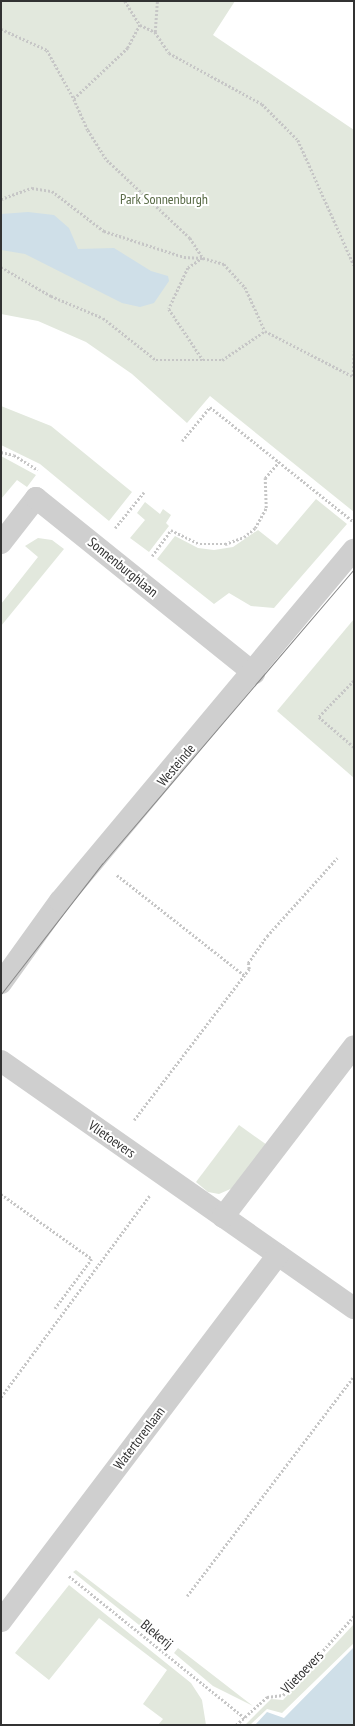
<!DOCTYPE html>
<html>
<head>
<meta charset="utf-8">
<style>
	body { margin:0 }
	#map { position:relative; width:355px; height:1726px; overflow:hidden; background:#fff; font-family:"PT Sans Narrow",sans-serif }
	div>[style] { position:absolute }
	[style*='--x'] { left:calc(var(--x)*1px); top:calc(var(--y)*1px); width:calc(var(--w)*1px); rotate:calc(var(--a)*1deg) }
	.green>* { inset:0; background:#e2e8dd }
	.water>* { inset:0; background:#cfdfe8 }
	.path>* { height:2.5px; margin-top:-1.25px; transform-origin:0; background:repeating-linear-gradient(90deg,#c6c6c6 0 2px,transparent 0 4px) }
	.minor>* { height:22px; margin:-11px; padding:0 11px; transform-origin:11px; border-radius:11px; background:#cfcfcf }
	.tram>* { height:1px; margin:-0.5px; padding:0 0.5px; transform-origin:0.5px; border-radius:0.5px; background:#878787 }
	span { translate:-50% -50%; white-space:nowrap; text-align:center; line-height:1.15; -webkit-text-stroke:4px #fff; paint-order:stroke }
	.park-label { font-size:14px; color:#576944 }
	.street-label { font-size:14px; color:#323232 }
	.frame { position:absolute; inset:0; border:2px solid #323232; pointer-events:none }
</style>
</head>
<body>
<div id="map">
	<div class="green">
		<i style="clip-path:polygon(1px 1px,235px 1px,213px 35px,354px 130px,354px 512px,210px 396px,187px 423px,132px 374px,86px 342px,38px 321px,1px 314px)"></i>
		<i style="clip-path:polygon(1px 406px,51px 426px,132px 492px,109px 521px,40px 464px,1px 445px)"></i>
		<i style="clip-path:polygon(1px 456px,36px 475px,27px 487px,17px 480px,1px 499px)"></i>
		<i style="clip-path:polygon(316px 499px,347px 524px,274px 608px,251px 606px,229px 593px,214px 604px,157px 559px,175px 536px,198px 548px,214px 550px,233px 547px,258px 530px,277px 545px)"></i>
		<i style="clip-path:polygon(145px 502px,160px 514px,163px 509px,171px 515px,166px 523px,169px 526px,149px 552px,130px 538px,145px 520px,137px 513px)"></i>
		<i style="clip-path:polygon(38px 538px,52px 540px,64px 549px,1px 626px,1px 604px,38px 557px,25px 546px)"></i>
		<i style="clip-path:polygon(354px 619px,354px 778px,277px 711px)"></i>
		<i style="clip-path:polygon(239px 1125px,267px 1145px,235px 1187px,219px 1194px,208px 1192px,196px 1182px)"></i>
		<i style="clip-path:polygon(76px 1570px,173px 1644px,169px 1649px,73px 1572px)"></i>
		<i style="clip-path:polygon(69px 1585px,191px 1683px,202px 1700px,206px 1725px,158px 1725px,163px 1719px,143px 1704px,167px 1670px,99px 1618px,49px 1680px,15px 1653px)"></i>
		<i style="clip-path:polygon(354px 1624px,354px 1643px,282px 1713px,267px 1709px,250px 1725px,245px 1725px,271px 1699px,283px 1700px)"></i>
		<i style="clip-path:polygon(178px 1648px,240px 1696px,253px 1706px,213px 1686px,174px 1653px)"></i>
	</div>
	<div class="water">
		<i style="clip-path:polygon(28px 212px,54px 215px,69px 228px,78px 249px,114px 248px,151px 271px,168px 276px,169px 281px,154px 303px,140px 307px,122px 303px,25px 254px,1px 250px,1px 214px)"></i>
		<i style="clip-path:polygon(354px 1647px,354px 1725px,255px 1725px,267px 1712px,284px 1718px)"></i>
	</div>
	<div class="path">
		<i style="--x:125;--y:1;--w:28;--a:58"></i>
		<i style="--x:140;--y:25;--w:17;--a:25"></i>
		<i style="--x:155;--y:32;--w:25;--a:56"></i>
		<i style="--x:169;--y:53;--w:106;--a:28.7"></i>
		<i style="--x:262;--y:104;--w:51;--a:45"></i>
		<i style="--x:298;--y:140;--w:137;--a:65.9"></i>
		<i style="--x:140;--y:25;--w:26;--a:118"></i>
		<i style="--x:128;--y:48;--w:74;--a:136.6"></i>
		<i style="--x:74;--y:99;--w:34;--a:66"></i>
		<i style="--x:88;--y:130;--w:36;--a:58"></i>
		<i style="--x:107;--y:160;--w:114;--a:43.2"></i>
		<i style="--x:190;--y:238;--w:24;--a:57"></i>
		<i style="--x:203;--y:258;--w:22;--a:16"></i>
		<i style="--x:224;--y:264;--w:31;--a:48"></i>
		<i style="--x:245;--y:287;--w:48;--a:65.6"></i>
		<i style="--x:265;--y:331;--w:100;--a:27.3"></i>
		<i style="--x:1;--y:29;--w:51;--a:24.5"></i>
		<i style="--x:47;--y:50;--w:56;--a:61.1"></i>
		<i style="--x:155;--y:32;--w:31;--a:-86"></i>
		<i style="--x:1;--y:199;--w:33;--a:-20"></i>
		<i style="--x:32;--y:188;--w:20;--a:9"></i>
		<i style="--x:52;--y:191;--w:66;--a:37.6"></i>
		<i style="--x:104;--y:231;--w:84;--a:18"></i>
		<i style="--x:184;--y:257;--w:19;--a:3"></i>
		<i style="--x:203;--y:258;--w:18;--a:146"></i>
		<i style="--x:188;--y:268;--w:45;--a:114.9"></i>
		<i style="--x:169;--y:309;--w:61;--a:56.3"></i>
		<i style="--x:203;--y:360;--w:19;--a:0"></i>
		<i style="--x:222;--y:360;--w:52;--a:-34"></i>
		<i style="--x:1;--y:267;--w:58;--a:30.1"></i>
		<i style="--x:51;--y:296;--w:56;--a:22.9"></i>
		<i style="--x:103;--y:318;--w:68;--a:38.4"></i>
		<i style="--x:156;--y:360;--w:47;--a:0"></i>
		<i style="--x:353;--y:376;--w:25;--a:-88"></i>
		<i style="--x:182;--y:441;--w:44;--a:-50.5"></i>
		<i style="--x:210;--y:407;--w:184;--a:38.6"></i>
		<i style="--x:1;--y:452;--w:13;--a:13"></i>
		<i style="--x:14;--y:455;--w:28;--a:32"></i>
		<i style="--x:115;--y:528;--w:46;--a:-51.1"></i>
		<i style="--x:152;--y:556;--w:32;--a:-54"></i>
		<i style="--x:171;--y:530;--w:32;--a:26"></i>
		<i style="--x:200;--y:544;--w:25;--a:0"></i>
		<i style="--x:225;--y:544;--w:20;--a:-20"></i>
		<i style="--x:244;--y:537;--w:14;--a:-39"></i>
		<i style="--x:255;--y:528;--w:23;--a:-61"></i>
		<i style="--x:266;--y:508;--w:30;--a:-92"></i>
		<i style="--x:265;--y:478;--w:21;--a:-49"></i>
		<i style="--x:354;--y:681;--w:50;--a:134.2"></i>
		<i style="--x:319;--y:717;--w:46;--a:40.6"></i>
		<i style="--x:117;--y:875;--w:162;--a:38.2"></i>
		<i style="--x:134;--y:1120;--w:190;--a:-52.7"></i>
		<i style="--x:249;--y:969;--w:6;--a:-99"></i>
		<i style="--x:248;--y:963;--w:33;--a:-55"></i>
		<i style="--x:267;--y:936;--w:105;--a:-48.1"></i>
		<i style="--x:1;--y:1194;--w:112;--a:35.5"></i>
		<i style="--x:92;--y:1259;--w:62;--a:126.5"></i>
		<i style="--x:1;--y:1397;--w:250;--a:-53.6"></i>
		<i style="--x:69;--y:1576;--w:226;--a:38.9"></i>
		<i style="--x:187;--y:1596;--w:276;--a:-52.8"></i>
		<i style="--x:236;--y:1725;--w:42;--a:-42.1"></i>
		<i style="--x:267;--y:1697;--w:16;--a:-7"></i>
		<i style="--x:283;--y:1695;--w:106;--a:-48.1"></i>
	</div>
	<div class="minor">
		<i style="--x:1;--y:543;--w:57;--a:-52.1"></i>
		<i style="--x:36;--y:498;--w:280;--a:38.8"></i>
		<i style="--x:1;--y:983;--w:101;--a:-54.3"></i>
		<i style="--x:60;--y:901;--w:458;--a:-50.1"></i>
		<i style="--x:1;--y:1061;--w:431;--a:35"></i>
		<i style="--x:223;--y:1217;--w:215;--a:-52.5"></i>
		<i style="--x:1;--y:1621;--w:459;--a:-52.9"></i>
	</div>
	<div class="tram">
		<i style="--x:1;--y:994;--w:165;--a:-52.2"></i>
		<i style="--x:102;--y:864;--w:388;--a:-49.5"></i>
	</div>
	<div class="park-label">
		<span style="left:164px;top:199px">Park Sonnenburgh</span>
	</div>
	<div class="street-label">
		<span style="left:123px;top:567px;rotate:39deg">Sonnenburghlaan</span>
		<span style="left:176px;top:765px;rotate:-50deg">Westeinde</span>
		<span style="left:112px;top:1139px;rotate:35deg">Vlietoevers</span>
		<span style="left:139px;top:1438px;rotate:-53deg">Watertorenlaan</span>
		<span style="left:157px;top:1634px;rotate:39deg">Blekerij</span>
		<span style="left:302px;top:1672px;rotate:-46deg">Vlietoevers</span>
	</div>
	<div class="frame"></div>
</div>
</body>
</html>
